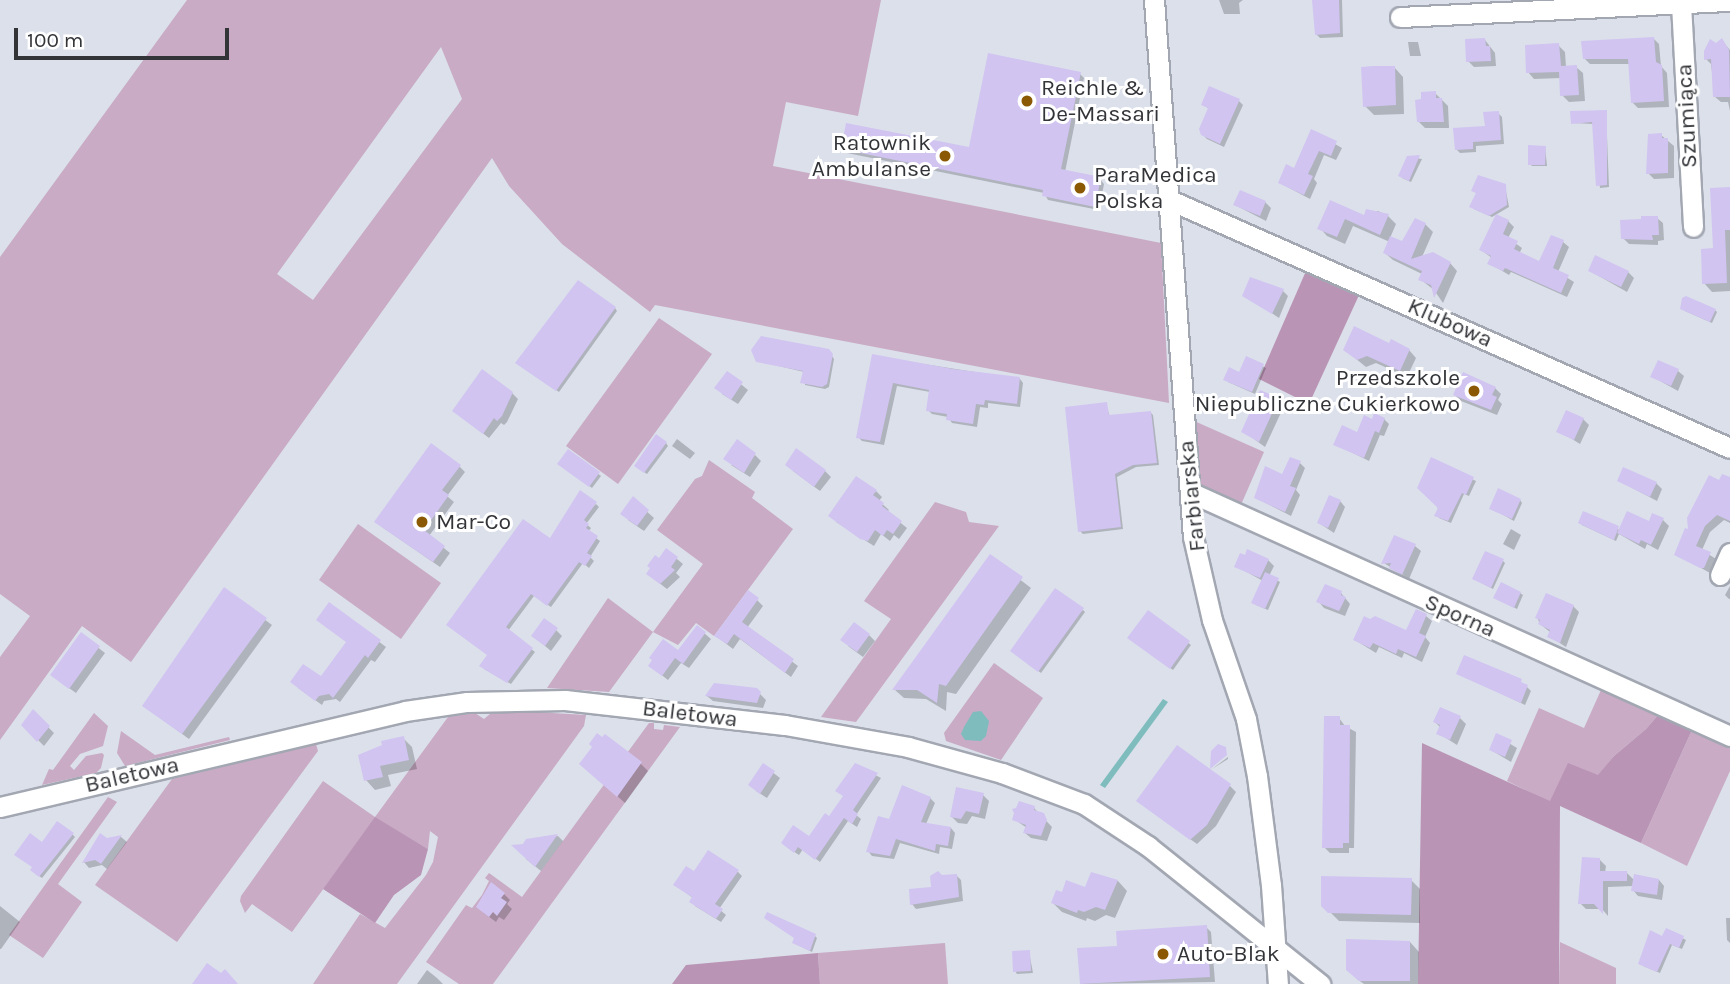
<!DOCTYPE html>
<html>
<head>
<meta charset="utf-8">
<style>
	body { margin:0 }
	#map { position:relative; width:1730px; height:984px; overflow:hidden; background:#dbe0eb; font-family:Karla,sans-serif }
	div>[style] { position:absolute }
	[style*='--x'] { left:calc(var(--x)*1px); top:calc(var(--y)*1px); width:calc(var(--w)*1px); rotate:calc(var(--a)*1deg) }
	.green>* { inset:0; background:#c9abc5 }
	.forest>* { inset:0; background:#ba94b5 }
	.water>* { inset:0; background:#7ebcbe }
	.shadow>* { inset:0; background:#0003 }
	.building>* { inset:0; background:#d1c4f1 }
	.roads { filter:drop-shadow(2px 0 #a2a7b2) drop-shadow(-2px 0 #a2a7b2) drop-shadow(0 2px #a2a7b2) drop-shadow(0 -2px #a2a7b2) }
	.minor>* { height:19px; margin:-9.5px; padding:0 9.5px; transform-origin:9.5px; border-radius:9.5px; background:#fff }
	.dots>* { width:19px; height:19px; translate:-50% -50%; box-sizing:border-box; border:4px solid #fff; border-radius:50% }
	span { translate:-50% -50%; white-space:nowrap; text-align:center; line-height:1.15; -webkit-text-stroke:6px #fff; paint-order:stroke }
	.poi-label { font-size:23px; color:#323438 }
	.left { translate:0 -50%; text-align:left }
	.right { translate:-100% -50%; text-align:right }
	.street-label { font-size:23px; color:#323438 }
	.scale { position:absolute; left:14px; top:28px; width:215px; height:32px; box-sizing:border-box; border:4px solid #323438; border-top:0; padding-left:9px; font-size:21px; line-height:24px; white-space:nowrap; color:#323438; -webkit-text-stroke:5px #fff; paint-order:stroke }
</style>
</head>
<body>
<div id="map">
	<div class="green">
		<i style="clip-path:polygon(evenodd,187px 0,881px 0,858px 116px,786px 102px,773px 166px,1161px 243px,1169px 403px,655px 305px,650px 312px,562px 244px,509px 186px,492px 158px,131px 662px,82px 626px,0 740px,0 657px,30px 616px,0 594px,0 257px,187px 0,441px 47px,462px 99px,313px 300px,277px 274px,441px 47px)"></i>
		<i style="clip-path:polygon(659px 318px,712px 354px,618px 484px,566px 446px)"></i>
		<i style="clip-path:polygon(1192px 420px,1264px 452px,1240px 507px,1199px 486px)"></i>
		<i style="clip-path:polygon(709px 460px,755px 492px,752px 498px,793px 529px,714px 636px,696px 623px,678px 645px,653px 632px,609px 692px,547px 688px,608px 598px,653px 632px,703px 564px,657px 530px,695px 479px,702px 476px)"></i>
		<i style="clip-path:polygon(935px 502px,966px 512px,969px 522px,999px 526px,856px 722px,821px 717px,891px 619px,864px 601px)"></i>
		<i style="clip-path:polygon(358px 524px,441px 583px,401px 639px,319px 580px)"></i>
		<i style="clip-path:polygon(994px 663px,1043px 698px,1001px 760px,946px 741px,944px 733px)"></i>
		<i style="clip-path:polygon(1601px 690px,1658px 715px,1646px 729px,1614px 756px,1598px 776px,1550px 802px,1507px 781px,1539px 708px,1584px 728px)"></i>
		<i style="clip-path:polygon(518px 711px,586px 715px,584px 726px,397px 984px,313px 984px,360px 914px,385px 928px,426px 875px,433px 862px,438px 837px,430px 831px,428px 849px,375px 818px,292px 932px,252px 904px,245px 913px,240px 901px,241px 896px,323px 781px,375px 817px,448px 717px,475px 713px,484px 719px,490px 714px)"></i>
		<i style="clip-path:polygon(94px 713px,108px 726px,103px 746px,80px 754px,70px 766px,74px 770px,86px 756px,102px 753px,104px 755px,101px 768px,96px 773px,42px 785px,49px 769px,53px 770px)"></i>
		<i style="clip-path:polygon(649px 723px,654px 723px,654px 729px,663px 730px,664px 725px,680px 727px,493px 984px,459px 984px,426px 962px,466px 905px,472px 908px,482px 895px,489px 881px,485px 878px,489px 873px,522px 897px)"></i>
		<i style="clip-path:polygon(1692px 730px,1730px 747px,1730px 771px,1687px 866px,1641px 843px)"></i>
		<i style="clip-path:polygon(121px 731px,155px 755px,229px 737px,230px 740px,125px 766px,117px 753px)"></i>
		<i style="clip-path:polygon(316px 744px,318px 751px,177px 942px,95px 885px,172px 779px)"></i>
		<i style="clip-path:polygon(108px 797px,117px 802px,58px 884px,82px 902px,43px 958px,9px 935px)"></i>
		<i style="clip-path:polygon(1560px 942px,1616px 968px,1616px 984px,1559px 984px)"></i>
		<i style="clip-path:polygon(945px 943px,948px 984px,820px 984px,818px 953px)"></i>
	</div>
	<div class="forest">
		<i style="clip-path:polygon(1306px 271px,1360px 293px,1309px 404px,1259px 379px)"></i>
		<i style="clip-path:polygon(1658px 715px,1692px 730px,1641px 843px,1560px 806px,1559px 984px,1418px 984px,1422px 743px,1550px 801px,1568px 763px,1598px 775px,1614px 756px,1646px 729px)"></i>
		<i style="clip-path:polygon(375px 817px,428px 849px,421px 875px,394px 895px,375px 923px,323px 889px)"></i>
		<i style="clip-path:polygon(818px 953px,820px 984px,672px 984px,686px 965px)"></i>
	</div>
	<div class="water">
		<i style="clip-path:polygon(1163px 699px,1168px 702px,1105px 788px,1100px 785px)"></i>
		<i style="clip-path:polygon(981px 711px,989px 721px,986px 736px,981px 741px,965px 740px,961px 734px,964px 727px,973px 712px)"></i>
	</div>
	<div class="shadow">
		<i style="clip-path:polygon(1219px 0,1243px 0,1239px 3px,1240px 14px,1224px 14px)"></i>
		<i style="clip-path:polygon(1314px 0,1342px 0,1343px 37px,1320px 38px,1316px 34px)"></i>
		<i style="clip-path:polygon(1653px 38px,1659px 44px,1661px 66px,1667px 73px,1669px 107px,1638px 108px,1632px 102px,1630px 64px,1590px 64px,1584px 58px)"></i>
		<i style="clip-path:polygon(1485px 40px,1495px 53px,1496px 66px,1474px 67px,1468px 61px)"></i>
		<i style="clip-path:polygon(1722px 41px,1730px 50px,1730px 111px,1728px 102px,1721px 102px,1715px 97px,1711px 64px,1706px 59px)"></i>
		<i style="clip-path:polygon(1408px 42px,1418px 42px,1421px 56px,1410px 56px)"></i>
		<i style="clip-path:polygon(1558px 45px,1565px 52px,1566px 67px,1576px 67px,1583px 73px,1585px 101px,1569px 102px,1562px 95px,1561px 78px,1534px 79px,1528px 72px)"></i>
		<i style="clip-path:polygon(1394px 67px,1403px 77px,1404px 114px,1374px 115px,1365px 106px)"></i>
		<i style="clip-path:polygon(1080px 74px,1084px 78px,1065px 172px,1100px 179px,1104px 184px,1099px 210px,1048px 200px,1044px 193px,847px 153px,843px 149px,970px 149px)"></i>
		<i style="clip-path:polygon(1435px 93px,1448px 106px,1449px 128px,1425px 128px,1419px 122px)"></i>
		<i style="clip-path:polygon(1239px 101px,1243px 105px,1224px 147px,1207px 139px,1202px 134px,1210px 110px,1203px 104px)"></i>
		<i style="clip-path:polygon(1606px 111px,1609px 187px,1600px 188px,1594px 124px,1572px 123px)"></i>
		<i style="clip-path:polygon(1498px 113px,1502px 117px,1504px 144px,1476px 146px,1476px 152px,1460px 153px,1456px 149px,1486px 127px)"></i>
		<i style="clip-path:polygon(1312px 131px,1342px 148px,1336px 160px,1324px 155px,1314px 179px,1317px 183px,1310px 199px,1280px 183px,1295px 170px)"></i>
		<i style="clip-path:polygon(1661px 135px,1674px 146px,1674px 178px,1654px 179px,1648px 173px)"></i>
		<i style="clip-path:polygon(1545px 147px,1547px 166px,1532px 166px,1530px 164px)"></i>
		<i style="clip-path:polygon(1408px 157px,1422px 159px,1411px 182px,1402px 178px)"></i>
		<i style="clip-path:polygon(1505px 186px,1509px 207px,1492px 217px,1474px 209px,1477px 194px,1473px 190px)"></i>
		<i style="clip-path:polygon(1730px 189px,1730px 291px,1712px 292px,1704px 283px)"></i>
		<i style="clip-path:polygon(1265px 202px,1271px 208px,1266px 221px,1235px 205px)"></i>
		<i style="clip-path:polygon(1330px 203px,1364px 218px,1378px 211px,1388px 216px,1396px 224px,1390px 238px,1402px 243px,1425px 224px,1433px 232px,1422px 257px,1450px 263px,1457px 271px,1443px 303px,1434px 290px,1420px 279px,1422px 274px,1393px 260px,1385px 253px,1390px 242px,1353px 226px,1345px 244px,1327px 236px,1320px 228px)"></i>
		<i style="clip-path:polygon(1657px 218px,1663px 223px,1664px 240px,1658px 241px,1658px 245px,1629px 244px,1623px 238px)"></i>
		<i style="clip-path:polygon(1508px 221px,1514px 227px,1508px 238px,1522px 248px,1519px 254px,1540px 263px,1563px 242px,1569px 247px,1558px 272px,1574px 282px,1567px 297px,1511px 272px,1509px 275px,1489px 263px,1492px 258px,1481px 250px)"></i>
		<i style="clip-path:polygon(1590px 271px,1628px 272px,1634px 278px,1627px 292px)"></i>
		<i style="clip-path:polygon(1283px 291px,1288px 296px,1279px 318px,1244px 295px)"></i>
		<i style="clip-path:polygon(615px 308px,617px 311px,559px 392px,520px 365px)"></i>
		<i style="clip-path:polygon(1715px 310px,1717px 312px,1712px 323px,1685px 311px)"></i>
		<i style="clip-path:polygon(1390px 345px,1409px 350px,1416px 358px,1407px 377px,1376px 363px,1366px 367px,1345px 350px)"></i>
		<i style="clip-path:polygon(828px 350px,834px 359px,829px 387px,825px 389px,805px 385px,804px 372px,758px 361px)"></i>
		<i style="clip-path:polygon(873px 356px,1020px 379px,1023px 383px,1020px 407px,988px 403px,988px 408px,980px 407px,977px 427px,952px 423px,948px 417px,932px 414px,928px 410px,930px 392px,897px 386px,884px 445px,862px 441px,858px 437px)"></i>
		<i style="clip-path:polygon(1247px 358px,1266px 368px,1255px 394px,1228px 382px,1240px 374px)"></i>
		<i style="clip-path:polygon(1678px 371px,1684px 376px,1678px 391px,1653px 377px)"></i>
		<i style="clip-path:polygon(727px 373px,748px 390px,738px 404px,722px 394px)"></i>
		<i style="clip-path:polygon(1495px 388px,1501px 394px,1498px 400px,1502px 404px,1497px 415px,1461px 401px,1455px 395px)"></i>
		<i style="clip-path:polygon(512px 393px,518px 399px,507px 422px,504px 425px,501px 423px,489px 438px,454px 411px)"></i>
		<i style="clip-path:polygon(1278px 400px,1284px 406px,1265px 447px,1243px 431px)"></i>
		<i style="clip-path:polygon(1106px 404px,1110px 417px,1151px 413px,1153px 415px,1159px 465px,1136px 467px,1117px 477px,1123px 529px,1083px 534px,1080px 531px)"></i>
		<i style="clip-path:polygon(1384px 419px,1389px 424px,1384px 436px,1380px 435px,1369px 461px,1335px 444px,1358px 434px,1373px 421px)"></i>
		<i style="clip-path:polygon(1583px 419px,1589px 425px,1580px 444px,1559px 431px)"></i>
		<i style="clip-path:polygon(677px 439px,695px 453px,690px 459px,672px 446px)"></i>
		<i style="clip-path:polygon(666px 443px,668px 446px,647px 474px,638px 468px)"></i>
		<i style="clip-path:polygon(568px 451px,601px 476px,592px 488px,562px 466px)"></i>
		<i style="clip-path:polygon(755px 455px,761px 461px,750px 477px,731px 465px)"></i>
		<i style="clip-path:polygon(1431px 459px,1476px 481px,1469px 496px,1464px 494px,1451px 523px,1439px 518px)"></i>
		<i style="clip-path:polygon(1300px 463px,1305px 468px,1296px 490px,1300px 495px,1291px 516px,1256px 498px)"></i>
		<i style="clip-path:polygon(459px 466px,465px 472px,447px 496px,454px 502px,429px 536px,450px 553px,440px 567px,382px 527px)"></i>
		<i style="clip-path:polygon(793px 471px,825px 471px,831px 477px,820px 491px)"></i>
		<i style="clip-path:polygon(1730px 479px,1730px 523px,1724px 520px,1710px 532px,1702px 550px,1716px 559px,1710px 573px,1676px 554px,1720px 482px)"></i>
		<i style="clip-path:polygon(1619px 481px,1656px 483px,1662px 489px,1657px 501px)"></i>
		<i style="clip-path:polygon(876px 491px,882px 497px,879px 501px,889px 510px,887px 512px,907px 528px,899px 539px,894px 535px,890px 541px,881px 534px,874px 546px,836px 522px)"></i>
		<i style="clip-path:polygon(633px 499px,654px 518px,644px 531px,628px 520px)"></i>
		<i style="clip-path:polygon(1520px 500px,1522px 503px,1514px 521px,1491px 508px)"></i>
		<i style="clip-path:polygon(1340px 501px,1345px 507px,1334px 533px,1319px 523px)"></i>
		<i style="clip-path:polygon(596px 504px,599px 507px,586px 524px,591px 528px,588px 532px,600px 541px,590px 557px,594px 561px,589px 568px,583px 563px,551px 607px,534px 596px,508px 631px,535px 652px,511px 684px,484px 669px,489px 655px,550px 541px)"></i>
		<i style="clip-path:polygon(1584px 513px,1620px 530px,1663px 520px,1669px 526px,1658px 550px,1647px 544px,1645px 549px,1619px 534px,1616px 541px,1582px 525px,1580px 523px)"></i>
		<i style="clip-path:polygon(1511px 529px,1521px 535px,1514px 550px,1503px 544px)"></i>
		<i style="clip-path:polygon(1415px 546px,1421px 551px,1409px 579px,1384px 563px)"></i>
		<i style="clip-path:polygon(666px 550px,683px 564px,676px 573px,680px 577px,667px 589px,654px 579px,659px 560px)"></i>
		<i style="clip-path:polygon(991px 557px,1031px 588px,956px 694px,947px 692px,946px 711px,926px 699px,904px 698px,895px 690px)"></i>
		<i style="clip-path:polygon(1268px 560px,1274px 566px,1269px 576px,1280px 582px,1268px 610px,1256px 605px,1263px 581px,1236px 566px)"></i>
		<i style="clip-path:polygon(1503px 561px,1505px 563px,1493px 589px,1474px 579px)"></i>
		<i style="clip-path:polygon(1730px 586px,1730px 599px,1729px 599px,1725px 595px)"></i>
		<i style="clip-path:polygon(224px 589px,272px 625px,189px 739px,144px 706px)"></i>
		<i style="clip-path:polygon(1341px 593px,1350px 604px,1345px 616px,1324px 608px,1319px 602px)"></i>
		<i style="clip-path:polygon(1520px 593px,1523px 595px,1517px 609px,1495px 598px)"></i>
		<i style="clip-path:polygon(757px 600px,763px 606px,747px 628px,798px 666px,791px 677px,740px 639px,733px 649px,716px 636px)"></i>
		<i style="clip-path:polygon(329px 604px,386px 647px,375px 662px,371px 660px,340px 702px,336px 699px,324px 701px,322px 705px,298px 688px,321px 679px,348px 643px)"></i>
		<i style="clip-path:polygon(1573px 606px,1579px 612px,1566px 647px,1549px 636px,1550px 632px,1540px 624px,1537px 617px)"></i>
		<i style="clip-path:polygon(1083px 610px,1085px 612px,1041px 673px,1014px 653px)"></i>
		<i style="clip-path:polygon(1148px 612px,1191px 645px,1173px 670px,1132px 640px)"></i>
		<i style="clip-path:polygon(1426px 616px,1432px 621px,1425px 637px,1430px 643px,1422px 662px,1404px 653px,1402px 658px,1379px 647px,1376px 653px,1355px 640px,1407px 632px)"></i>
		<i style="clip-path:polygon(697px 627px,711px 639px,689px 668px,681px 663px,668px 680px,650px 666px,679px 652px)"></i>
		<i style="clip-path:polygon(556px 630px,562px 636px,551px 651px,533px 636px)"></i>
		<i style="clip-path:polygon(82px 635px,105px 653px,76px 693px,59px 681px)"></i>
		<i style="clip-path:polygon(869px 635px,875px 641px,863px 657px,848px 646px)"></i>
		<i style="clip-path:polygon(1458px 673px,1527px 687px,1531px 691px,1525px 705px)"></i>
		<i style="clip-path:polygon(756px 690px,766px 700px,763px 708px,713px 701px,707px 696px)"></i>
		<i style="clip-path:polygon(33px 712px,54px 733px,44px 746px,23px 725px)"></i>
		<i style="clip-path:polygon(1339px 718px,1345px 726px,1356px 732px,1354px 848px,1349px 848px,1349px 853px,1330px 853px,1324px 847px)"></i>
		<i style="clip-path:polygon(1460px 718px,1466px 724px,1457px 745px,1438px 733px,1441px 728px,1435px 722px)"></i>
		<i style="clip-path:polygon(1497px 736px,1517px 748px,1511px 762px,1491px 750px)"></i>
		<i style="clip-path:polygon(403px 738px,412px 747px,417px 769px,388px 775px,391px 786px,375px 790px,366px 780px)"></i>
		<i style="clip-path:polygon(1228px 757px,1228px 759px,1212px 769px)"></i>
		<i style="clip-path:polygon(641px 764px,648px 771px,625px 803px,589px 771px)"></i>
		<i style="clip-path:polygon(763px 765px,780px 778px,767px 798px,756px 791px)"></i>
		<i style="clip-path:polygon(856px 765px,881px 778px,856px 815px,861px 819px,857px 827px,848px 821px,820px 862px,803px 849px,799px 855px,787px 847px,809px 839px,829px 818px,844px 796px)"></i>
		<i style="clip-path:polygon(1230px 786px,1236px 792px,1216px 826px,1197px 844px,1144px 806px)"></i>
		<i style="clip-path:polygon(983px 795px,989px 801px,985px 819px,972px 816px,967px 824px,958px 823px,952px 817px)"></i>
		<i style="clip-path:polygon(930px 798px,935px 803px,926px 824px,951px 828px,955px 833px,952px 849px,940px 847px,939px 854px,900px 843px,894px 859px,872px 856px,868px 851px,890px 821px)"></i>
		<i style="clip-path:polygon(1034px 808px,1052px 827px,1047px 841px,1031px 838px,1025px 833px,1027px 828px,1014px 819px)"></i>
		<i style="clip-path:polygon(72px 834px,75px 837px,42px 878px,35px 873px,43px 844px)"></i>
		<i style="clip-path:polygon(558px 836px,563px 841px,541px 871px,526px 859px,523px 845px,527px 840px)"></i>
		<i style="clip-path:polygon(121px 837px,127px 842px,107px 869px,102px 865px,89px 868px,84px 862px,107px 839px)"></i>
		<i style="clip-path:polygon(1600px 860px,1606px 866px,1605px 873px,1627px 873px,1634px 880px,1659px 880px,1664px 886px,1662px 900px,1638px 896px,1633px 890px,1633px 886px,1608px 887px,1608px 916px,1602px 909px,1586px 909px,1580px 903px)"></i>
		<i style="clip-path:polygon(738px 872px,742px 876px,719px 909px,726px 915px,721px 922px,695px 906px,693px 898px,675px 885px,695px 874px)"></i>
		<i style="clip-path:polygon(1092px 874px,1118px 881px,1127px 891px,1115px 918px,1106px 915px,1095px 921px,1087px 918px,1086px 921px,1062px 912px,1053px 903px,1063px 894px,1086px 890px)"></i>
		<i style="clip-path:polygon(956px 875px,961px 880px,963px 901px,916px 909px,912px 904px,933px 889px,942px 876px)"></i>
		<i style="clip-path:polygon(1411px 880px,1420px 889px,1420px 923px,1339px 921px,1323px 905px)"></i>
		<i style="clip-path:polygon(504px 894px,510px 900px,507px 904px,512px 909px,504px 920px,499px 917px,496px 922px,484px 913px)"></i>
		<i style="clip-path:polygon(0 906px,20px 922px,1px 949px,0 949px)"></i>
		<i style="clip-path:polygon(1726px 918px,1730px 918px,1730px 943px,1727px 940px)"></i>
		<i style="clip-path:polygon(1206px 927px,1211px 932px,1215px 982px,1081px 984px,1079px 950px,1119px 947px)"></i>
		<i style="clip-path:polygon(1667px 930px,1686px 940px,1682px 949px,1672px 945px,1660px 973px,1643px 966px)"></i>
		<i style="clip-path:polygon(815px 936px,817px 938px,812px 952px,794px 943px,796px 938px)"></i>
		<i style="clip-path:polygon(1410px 942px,1419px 952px,1418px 984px,1364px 984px,1357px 979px)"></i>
		<i style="clip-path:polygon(1029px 952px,1033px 973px,1017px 974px,1015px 971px)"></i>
		<i style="clip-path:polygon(427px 970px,437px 978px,443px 984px,417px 984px)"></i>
	</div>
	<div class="building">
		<i style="clip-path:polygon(1312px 0,1339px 0,1340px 33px,1315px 35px)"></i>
		<i style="clip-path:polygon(1654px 37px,1656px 62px,1662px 65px,1664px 101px,1631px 103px,1628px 59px,1583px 59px,1581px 41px)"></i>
		<i style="clip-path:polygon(1485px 38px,1486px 46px,1490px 46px,1491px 61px,1466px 62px,1465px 39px)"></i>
		<i style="clip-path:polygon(1722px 38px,1729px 50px,1730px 97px,1713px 97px,1711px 59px,1704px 60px,1704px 51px,1710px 39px,1716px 43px)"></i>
		<i style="clip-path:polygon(1559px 43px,1561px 66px,1577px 65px,1579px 95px,1560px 96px,1559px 72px,1526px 73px,1525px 45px)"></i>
		<i style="clip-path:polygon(988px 53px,1081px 72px,1061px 169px,1101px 177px,1095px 207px,1042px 196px,1043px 190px,841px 149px,846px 123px,969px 147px)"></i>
		<i style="clip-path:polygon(1373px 66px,1395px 66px,1396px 105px,1363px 107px,1361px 67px)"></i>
		<i style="clip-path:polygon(1209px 86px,1240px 99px,1220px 144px,1201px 135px,1199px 129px,1208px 108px,1201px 105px)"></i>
		<i style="clip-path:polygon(1436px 91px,1436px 98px,1442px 98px,1444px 122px,1417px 122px,1415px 100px,1421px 99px,1421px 92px)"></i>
		<i style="clip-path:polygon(1607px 110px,1607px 185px,1596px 186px,1592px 122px,1571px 124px,1570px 111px)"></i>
		<i style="clip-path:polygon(1499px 111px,1501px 140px,1473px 142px,1473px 149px,1455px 150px,1453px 128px,1485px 126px,1483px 112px)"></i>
		<i style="clip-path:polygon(1311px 129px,1337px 141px,1331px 156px,1319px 151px,1308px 174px,1313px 176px,1304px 195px,1278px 183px,1286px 164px,1294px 168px)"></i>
		<i style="clip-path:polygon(1662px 133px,1662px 138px,1668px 138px,1668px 173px,1646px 174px,1648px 134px)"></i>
		<i style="clip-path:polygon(1528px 145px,1546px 146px,1545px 165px,1528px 165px)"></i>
		<i style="clip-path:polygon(1420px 155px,1409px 181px,1398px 176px,1407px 156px)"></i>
		<i style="clip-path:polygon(1478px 175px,1506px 184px,1507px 205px,1489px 216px,1469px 207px,1476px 193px,1471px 191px)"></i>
		<i style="clip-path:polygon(1730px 187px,1730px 230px,1725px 230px,1727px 283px,1702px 284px,1701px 249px,1713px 248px,1710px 188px)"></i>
		<i style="clip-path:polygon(1240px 190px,1266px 201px,1260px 216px,1233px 205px)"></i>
		<i style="clip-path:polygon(1330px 200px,1364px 215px,1366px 209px,1389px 214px,1380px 235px,1345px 219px,1337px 237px,1317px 229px)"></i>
		<i style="clip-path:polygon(1496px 214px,1509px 220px,1503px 234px,1518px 241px,1514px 249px,1539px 261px,1551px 235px,1564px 240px,1553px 268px,1569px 275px,1561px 293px,1505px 268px,1503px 271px,1487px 264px,1491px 256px,1479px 250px)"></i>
		<i style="clip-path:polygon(1641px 216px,1658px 216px,1659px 235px,1652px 235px,1653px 240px,1621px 239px,1620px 220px,1641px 219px)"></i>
		<i style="clip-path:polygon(1415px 218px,1426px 223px,1411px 259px,1433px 252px,1451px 262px,1434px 298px,1431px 285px,1418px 280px,1422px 271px,1383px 253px,1390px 236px,1402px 241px)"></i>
		<i style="clip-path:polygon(1595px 255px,1629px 271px,1621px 287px,1588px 271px)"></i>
		<i style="clip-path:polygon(1250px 277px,1284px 289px,1272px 314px,1242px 296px)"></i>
		<i style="clip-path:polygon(578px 280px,616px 307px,556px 391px,515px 363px)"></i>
		<i style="clip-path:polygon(1686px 296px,1716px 309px,1710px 322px,1680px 309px,1682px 298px)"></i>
		<i style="clip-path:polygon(1354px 326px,1389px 343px,1391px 339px,1410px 349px,1400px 371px,1367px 356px,1357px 360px,1343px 350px)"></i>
		<i style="clip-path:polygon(761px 336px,829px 349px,833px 354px,827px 384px,822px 387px,800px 383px,803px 371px,756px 362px,751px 350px)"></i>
		<i style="clip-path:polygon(872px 354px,953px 369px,1020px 377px,1017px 404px,985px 400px,984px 405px,976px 404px,973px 424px,946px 420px,947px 414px,926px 411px,929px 390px,893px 383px,880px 442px,856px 438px)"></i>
		<i style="clip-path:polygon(1246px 356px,1264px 364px,1252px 392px,1223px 380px,1229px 367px,1239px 372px)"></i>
		<i style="clip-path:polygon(1658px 360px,1679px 369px,1671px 386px,1650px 377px)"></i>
		<i style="clip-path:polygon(482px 369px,513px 392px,502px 416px,497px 421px,494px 418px,483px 434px,452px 411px)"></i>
		<i style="clip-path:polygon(727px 371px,743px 382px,731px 400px,714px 388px)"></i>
		<i style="clip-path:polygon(1463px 372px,1496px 387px,1492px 395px,1497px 397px,1491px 410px,1453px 395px)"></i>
		<i style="clip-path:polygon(1260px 390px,1279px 398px,1259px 442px,1241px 432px)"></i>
		<i style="clip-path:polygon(1107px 402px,1109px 415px,1151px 411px,1157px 463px,1133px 465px,1115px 474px,1121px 527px,1078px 532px,1065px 407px)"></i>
		<i style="clip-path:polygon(1566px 410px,1584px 418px,1574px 440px,1556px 432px)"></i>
		<i style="clip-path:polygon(1374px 413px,1385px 418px,1379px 433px,1375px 431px,1364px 458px,1333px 445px,1342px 425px,1357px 432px,1364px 415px,1372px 419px)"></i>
		<i style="clip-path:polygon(656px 434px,667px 442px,644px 473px,634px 466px)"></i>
		<i style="clip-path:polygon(737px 439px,756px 453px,744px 473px,723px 459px)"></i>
		<i style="clip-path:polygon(431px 443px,461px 465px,442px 490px,449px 495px,424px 530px,445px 546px,433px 562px,374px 522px)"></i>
		<i style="clip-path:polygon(796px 448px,826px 470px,814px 487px,785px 465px)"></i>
		<i style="clip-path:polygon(568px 449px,600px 472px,589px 487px,557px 464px)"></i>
		<i style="clip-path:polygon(1290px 457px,1301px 461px,1290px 486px,1296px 488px,1285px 512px,1254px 498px,1265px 466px,1282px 474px)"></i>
		<i style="clip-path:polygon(1431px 457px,1474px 477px,1466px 495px,1462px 493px,1448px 521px,1434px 516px,1438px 508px,1417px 488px)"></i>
		<i style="clip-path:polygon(1623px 467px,1657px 482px,1650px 497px,1617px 481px)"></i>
		<i style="clip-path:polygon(1722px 474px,1730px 477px,1730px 521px,1717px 515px,1705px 526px,1696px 546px,1711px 552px,1704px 568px,1700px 568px,1674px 555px,1685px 528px,1688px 529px,1687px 518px,1709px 475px,1719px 480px)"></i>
		<i style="clip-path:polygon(856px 476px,877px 490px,873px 495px,884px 503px,882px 506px,902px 521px,893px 534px,887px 530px,883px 536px,875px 530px,868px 541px,860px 539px,828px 516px)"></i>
		<i style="clip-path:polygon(1498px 488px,1521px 499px,1512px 519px,1489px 509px)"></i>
		<i style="clip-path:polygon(580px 490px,597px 502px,584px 520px,589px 524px,586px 528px,598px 536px,587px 553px,592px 556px,585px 566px,579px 562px,547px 606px,531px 594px,506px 627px,533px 648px,507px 683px,479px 666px,487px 655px,446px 625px,523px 519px,550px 538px)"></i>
		<i style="clip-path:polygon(1329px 495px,1341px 500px,1328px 528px,1317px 523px)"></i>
		<i style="clip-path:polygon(633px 496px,649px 510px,637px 526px,620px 514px)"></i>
		<i style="clip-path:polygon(1583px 511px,1619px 526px,1614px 540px,1578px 523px)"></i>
		<i style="clip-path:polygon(1627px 511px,1649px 521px,1652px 513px,1664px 518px,1651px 545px,1641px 540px,1639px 544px,1617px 533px)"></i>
		<i style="clip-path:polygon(1394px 535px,1416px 544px,1402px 575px,1389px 568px,1391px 563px,1381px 564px)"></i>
		<i style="clip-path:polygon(666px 548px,678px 557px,671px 567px,675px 570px,660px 584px,646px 574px,650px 568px,647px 566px,655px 555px,659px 558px)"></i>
		<i style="clip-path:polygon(1247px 549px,1269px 559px,1260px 578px,1234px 567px,1240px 553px,1245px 555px)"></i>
		<i style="clip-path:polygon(1485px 551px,1504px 559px,1491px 588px,1472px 579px)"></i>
		<i style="clip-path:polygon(990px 554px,1023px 577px,946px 686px,939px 684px,937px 703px,917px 690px,892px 690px)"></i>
		<i style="clip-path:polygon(1265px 572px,1279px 578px,1265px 609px,1251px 603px)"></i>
		<i style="clip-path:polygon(1501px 582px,1521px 592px,1514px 608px,1493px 598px)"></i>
		<i style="clip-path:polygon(1325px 584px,1342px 591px,1341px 595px,1346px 597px,1339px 611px,1316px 602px)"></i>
		<i style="clip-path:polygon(224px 587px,267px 618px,182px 734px,142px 706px)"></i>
		<i style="clip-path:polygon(1055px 588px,1084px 608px,1038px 672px,1010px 651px)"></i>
		<i style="clip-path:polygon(748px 590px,759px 598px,742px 622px,794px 659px,785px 673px,734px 634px,727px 644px,714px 636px)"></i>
		<i style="clip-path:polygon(1546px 593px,1574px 605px,1560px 643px,1547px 637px,1550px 630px,1538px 624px,1540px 620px,1535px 618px)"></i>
		<i style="clip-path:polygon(329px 602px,381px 640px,368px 658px,365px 655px,333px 698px,329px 694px,319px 696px,315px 701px,290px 682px,303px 664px,321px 676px,346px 642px,316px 620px)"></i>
		<i style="clip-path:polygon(1416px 609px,1427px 614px,1419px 633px,1426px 636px,1416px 657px,1398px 649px,1396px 654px,1373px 643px,1370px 648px,1353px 640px,1364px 616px,1370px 619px,1375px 616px,1406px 630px)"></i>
		<i style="clip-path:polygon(1148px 610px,1190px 641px,1170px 669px,1127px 638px)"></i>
		<i style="clip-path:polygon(544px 618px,558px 628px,545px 646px,531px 636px)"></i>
		<i style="clip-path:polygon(854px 622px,870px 634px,857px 652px,840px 640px)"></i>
		<i style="clip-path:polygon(697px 625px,706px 632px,683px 664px,675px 658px,662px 676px,648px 666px,652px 660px,649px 658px,663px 639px,678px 650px)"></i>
		<i style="clip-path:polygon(81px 632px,100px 646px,69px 689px,50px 675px)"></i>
		<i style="clip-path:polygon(1464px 655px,1522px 679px,1521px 682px,1528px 685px,1521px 703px,1456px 674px)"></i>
		<i style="clip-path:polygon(714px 683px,757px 688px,761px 692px,757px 703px,705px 696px)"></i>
		<i style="clip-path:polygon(1440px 707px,1461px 716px,1450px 740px,1436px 734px,1440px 725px,1433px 722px)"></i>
		<i style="clip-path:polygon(33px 709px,50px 726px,37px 742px,21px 725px)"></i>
		<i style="clip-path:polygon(1324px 716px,1340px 716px,1340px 725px,1350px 725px,1349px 843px,1343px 843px,1343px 848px,1322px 848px)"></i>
		<i style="clip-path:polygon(597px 733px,602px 737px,605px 734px,642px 762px,617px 797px,579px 764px,592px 747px,589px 744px)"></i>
		<i style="clip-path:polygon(1496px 733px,1512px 740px,1505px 757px,1489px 750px)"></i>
		<i style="clip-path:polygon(404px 736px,409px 760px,380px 766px,383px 777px,364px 781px,358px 755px,382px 745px,381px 741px)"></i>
		<i style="clip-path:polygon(1218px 744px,1226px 747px,1227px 755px,1210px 769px,1211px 751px)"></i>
		<i style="clip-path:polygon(1177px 745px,1231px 784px,1207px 825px,1190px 840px,1136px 801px)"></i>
		<i style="clip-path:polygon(763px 763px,775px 771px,760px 794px,748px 785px)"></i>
		<i style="clip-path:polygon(855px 763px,878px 773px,853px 810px,858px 814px,852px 824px,844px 818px,815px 860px,798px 847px,794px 853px,781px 843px,793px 825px,809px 836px,825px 813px,829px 816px,843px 796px,835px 791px)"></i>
		<i style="clip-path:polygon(902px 785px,931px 797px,921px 822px,951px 827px,948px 846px,936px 844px,935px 851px,896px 839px,890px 856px,866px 852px,878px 816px,889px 819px)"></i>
		<i style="clip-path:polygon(956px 787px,984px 793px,979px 814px,966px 811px,961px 819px,950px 817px)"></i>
		<i style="clip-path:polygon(1019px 801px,1035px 806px,1034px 810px,1044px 813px,1047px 820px,1041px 836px,1023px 833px,1026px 825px,1012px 820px,1014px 813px,1012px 809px,1016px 808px)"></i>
		<i style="clip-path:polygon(57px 821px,74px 833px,39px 877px,30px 870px,32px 867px,14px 855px,30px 833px,42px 842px)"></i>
		<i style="clip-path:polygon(100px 833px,107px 838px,122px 835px,101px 864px,95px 860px,82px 863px)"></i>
		<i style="clip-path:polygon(558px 834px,535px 867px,511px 845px,523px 844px,526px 839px)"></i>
		<i style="clip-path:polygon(708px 850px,739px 870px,715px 904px,723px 909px,716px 919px,689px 902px,692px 897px,673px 885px,686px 866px,694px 871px)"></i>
		<i style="clip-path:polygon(1582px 857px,1600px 858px,1600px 871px,1627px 871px,1627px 881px,1603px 881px,1603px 914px,1594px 904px,1578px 904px)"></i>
		<i style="clip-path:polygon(938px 871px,942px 875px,957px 874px,959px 897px,910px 905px,909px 889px,931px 887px,930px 876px)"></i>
		<i style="clip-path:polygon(1091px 872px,1118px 880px,1105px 910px,1096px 907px,1084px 912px,1078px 910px,1077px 913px,1051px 903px,1056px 890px,1062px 892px,1066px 880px,1085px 887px)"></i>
		<i style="clip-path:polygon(1634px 874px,1659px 879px,1657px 895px,1631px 891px)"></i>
		<i style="clip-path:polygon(1321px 876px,1412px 878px,1411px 915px,1328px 913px,1321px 906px)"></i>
		<i style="clip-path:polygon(491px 882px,505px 893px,501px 898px,507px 902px,497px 916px,493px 912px,489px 917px,476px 907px)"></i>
		<i style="clip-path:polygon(767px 912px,816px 934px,810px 951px,792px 943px,794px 938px,764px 918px)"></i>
		<i style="clip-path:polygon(1207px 925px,1210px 977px,1080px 984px,1077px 948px,1117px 946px,1116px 931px)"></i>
		<i style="clip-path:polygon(1666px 928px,1684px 936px,1679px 948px,1670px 944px,1657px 972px,1638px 964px,1650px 930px,1662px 936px)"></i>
		<i style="clip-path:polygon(1346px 939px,1410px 941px,1410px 981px,1359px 981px,1346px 970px)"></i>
		<i style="clip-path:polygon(1030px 950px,1031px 971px,1013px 972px,1012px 951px)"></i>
		<i style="clip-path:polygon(207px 963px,221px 973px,225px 969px,238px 984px,192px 984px)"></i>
	</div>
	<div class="roads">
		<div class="minor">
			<i style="--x:1154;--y:0;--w:538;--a:85.85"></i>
			<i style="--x:1193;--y:537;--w:85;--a:77.1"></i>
			<i style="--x:1212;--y:620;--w:105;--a:71"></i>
			<i style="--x:1246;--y:719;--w:58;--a:79.1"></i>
			<i style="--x:1257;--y:776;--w:110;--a:82.7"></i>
			<i style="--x:1271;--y:885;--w:99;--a:86"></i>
			<i style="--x:1681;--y:4;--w:223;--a:86.9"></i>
			<i style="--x:1400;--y:17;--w:330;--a:-2.8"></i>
			<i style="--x:1170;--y:200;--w:612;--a:23.89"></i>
			<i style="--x:1192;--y:493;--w:590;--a:24.31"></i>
			<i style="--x:1720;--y:575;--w:24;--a:-66"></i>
			<i style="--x:0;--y:807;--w:416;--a:-13.3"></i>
			<i style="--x:405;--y:711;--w:63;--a:-8.3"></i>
			<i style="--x:467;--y:702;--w:98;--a:-1.2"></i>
			<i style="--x:565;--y:700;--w:221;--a:6.5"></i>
			<i style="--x:785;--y:725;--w:125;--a:10.1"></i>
			<i style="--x:908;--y:747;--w:98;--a:15.5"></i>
			<i style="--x:1002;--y:773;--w:88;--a:20.7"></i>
			<i style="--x:1084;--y:804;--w:77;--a:33.3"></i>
			<i style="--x:1148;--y:846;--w:221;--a:38.7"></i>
		</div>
	</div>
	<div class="dots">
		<i style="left:1027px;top:101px;background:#8b5803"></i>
		<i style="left:945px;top:156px;background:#8b5803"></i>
		<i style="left:1080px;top:188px;background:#8b5803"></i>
		<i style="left:1474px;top:391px;background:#8b5803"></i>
		<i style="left:422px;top:522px;background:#8b5803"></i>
		<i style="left:1163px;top:954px;background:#8b5803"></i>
	</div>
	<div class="poi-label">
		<span class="left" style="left:1041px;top:101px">Reichle &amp;<br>De-Massari</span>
		<span class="right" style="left:931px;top:156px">Ratownik<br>Ambulanse</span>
		<span class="left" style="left:1094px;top:188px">ParaMedica<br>Polska</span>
		<span class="right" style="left:1460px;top:391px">Przedszkole<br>Niepubliczne Cukierkowo</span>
		<span class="left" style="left:436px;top:522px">Mar-Co</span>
		<span class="left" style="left:1177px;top:954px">Auto-Blak</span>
	</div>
	<div class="street-label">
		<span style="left:1687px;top:116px;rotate:-93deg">Szumiąca</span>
		<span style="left:1450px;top:323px;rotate:24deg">Klubowa</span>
		<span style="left:1192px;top:496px;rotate:-96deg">Farbiarska</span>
		<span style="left:1460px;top:616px;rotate:24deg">Sporna</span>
		<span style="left:690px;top:714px;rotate:7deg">Baletowa</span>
		<span style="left:132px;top:775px;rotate:-13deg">Baletowa</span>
	</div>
	<div class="scale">100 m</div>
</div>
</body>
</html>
